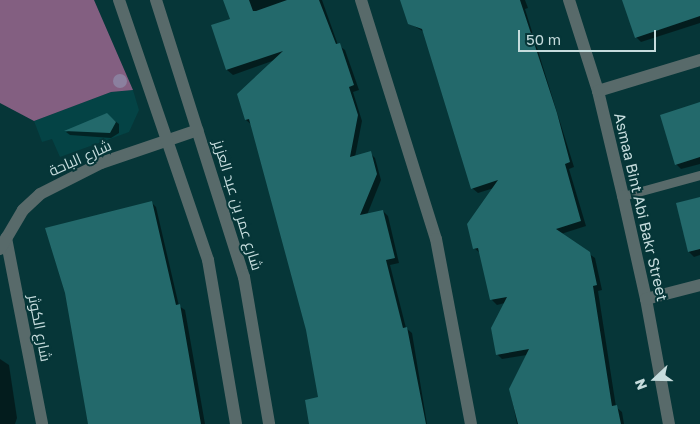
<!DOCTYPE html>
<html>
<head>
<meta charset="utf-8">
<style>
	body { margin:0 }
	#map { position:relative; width:700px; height:424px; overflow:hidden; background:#063638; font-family:"Golos Text",Cairo,sans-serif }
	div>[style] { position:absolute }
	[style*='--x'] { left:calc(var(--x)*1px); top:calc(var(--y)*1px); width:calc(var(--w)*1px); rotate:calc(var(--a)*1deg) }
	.built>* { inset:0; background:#044345 }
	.water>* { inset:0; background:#835f81 }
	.shadow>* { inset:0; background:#0007 }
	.building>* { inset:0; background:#23696b }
	.service>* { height:9px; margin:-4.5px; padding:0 4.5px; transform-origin:4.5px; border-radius:4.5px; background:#586a6a }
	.minor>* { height:12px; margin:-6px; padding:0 6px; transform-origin:6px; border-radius:6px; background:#586a6a }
	.tertiary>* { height:12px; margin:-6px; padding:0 6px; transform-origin:6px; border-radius:6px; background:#586a6a }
	.trees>* { width:14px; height:14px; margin:-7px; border-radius:50%; background:#8b809f }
	span { translate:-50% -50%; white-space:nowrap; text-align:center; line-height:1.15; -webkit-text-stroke:4px #063638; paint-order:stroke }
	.street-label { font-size:15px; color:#c6dcdd }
	.north { position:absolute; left:630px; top:354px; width:50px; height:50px; -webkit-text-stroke:4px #063638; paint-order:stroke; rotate:249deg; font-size:14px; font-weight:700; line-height:20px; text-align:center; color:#c6dcdd }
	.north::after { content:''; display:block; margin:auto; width:18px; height:22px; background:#c6dcdd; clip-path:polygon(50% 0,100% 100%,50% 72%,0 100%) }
	.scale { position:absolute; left:518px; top:30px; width:138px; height:22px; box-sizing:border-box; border:2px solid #c6dcdd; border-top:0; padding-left:6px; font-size:15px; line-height:18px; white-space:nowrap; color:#c6dcdd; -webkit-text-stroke:4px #063638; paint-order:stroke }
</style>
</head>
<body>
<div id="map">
	<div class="built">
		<i style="clip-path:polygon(133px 90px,139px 110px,129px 132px,60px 157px,52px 139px,42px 142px,34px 121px,111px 92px)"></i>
	</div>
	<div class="water">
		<i style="clip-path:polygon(0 0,94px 0,133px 90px,111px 92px,34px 121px,0 103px)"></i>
	</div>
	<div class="shadow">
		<i style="clip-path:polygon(225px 0,322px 0,338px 45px,345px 50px,359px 90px,353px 92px,362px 121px,355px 157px,370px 153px,375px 158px,381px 180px,367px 215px,383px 211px,388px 216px,399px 263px,390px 265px,406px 328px,412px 333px,427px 424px,311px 424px,320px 398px,307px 330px,252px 125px,246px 120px,275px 60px,233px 75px,227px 70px,213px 26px,232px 20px)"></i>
		<i style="clip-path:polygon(401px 0,525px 0,528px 8px,525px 9px,574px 167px,569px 169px,586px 226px,561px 234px,595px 258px,602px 290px,598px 291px,616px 407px,622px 412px,624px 424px,517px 424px,510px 389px,527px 355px,502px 359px,497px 354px,505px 303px,497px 305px,492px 300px,480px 253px,474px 248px,494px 188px,478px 193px,472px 188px,424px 32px,409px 23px)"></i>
		<i style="clip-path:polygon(624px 0,700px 0,700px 23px,641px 42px,636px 37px)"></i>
		<i style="clip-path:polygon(700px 106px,700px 164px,681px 169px,676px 164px)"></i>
		<i style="clip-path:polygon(106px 114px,119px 124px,119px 133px,111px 138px,70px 135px,66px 132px)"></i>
		<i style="clip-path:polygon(700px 198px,700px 255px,694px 257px,689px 252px,677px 204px)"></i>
		<i style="clip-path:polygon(151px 202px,156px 207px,179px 306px,185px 310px,205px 424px,89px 424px)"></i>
		<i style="clip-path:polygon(0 359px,9px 365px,17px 418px,15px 424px,0 424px)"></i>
	</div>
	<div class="building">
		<i style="clip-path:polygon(223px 0,249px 0,253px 11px,256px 11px,287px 0,319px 0,336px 44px,340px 43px,354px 85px,349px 87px,358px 115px,350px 157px,371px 151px,377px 174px,360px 215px,383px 210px,395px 258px,386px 260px,403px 328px,407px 327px,426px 424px,309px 424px,305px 400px,318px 397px,306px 330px,249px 119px,245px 120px,237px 94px,283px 51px,226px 70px,211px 25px,230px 19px)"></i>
		<i style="clip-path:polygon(400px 0,520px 0,557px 113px,570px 162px,565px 164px,581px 221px,556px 229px,590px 252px,597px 285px,593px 286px,612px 406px,617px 405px,621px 424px,518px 424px,509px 389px,529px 349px,496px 355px,491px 328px,507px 297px,490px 300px,478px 248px,473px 249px,467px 224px,498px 180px,471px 189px,422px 29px,408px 24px)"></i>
		<i style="clip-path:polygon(622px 0,700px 0,700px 16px,635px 38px)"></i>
		<i style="clip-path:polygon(700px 102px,700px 157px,675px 165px,660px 115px)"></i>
		<i style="clip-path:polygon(107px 113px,116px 122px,110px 133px,64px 131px)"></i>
		<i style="clip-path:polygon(700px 197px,700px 249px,688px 252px,676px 203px)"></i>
		<i style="clip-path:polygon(152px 201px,176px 305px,180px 304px,201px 424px,88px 424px,65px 293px,45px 228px)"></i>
	</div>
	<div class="service">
		<i style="--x:623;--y:196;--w:80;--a:-15.3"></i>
	</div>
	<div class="minor">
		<i style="--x:361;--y:0;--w:250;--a:72.6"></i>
		<i style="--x:436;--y:239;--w:188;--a:79.3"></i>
		<i style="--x:569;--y:0;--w:96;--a:72.3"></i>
		<i style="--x:598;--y:91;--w:108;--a:76.6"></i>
		<i style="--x:623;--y:196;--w:106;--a:77.4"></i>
		<i style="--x:646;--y:299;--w:127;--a:79.6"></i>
		<i style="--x:598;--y:91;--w:107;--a:-16.9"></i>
		<i style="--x:6;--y:238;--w:189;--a:79"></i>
		<i style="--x:0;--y:249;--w:45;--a:-59.5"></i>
		<i style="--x:23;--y:210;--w:23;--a:-43"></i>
		<i style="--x:40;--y:194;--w:68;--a:-26.9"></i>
		<i style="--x:101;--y:163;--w:102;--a:-18.8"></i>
		<i style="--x:646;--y:299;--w:56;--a:-14.5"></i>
	</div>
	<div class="tertiary">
		<i style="--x:119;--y:0;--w:275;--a:71.1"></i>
		<i style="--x:208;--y:260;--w:166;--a:80.3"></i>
		<i style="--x:156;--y:0;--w:291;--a:72.4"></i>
		<i style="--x:244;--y:277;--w:149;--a:80.3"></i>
	</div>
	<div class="trees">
		<i style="left:120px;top:81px"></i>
	</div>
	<div class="street-label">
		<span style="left:80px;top:158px;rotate:-24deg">شارع الباحة</span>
		<span style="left:238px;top:205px;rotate:73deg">شارع عمر بن عبد العزيز</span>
		<span style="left:641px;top:207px;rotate:77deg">Asmaa Bint Abi Bakr Street</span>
		<span style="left:40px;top:328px;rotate:79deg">شارع الكوثر</span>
	</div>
	<div class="north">N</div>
	<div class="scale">50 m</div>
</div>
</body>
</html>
